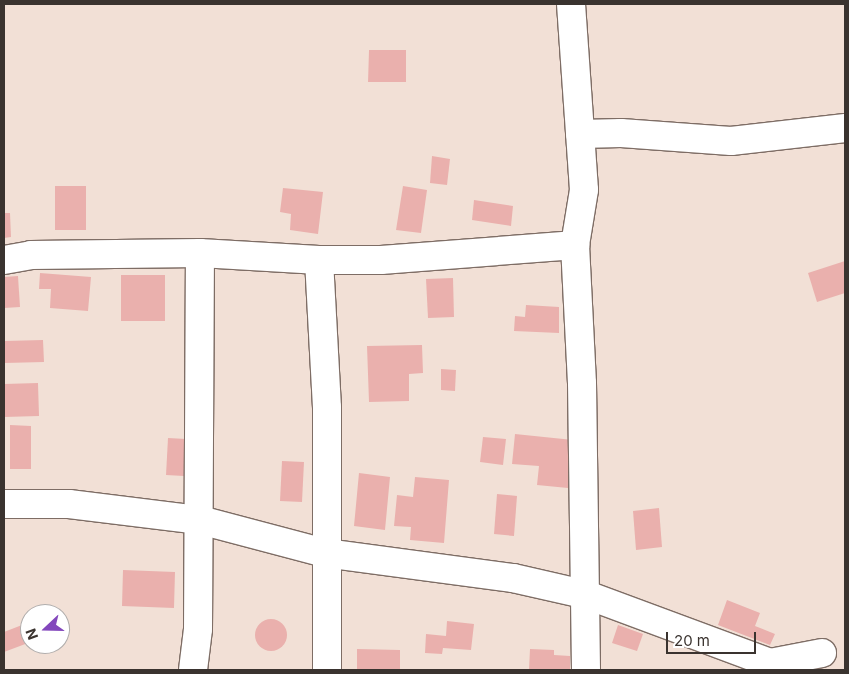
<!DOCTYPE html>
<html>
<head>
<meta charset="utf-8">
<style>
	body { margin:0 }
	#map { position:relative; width:849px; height:674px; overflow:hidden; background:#f2e0d6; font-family:Inter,sans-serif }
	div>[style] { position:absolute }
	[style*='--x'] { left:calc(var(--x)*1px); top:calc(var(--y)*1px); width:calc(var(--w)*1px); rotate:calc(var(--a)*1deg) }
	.building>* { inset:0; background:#eab0ad }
	.round { border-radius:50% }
	.roads { filter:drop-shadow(1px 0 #7e6d65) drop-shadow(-1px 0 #7e6d65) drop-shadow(0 1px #7e6d65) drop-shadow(0 -1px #7e6d65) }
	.minor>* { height:28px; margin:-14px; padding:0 14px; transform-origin:14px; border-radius:14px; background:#fff }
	span { translate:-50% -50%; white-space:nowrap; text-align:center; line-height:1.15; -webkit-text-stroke:5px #fff; paint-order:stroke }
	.frame { position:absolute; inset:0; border:5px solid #3a332f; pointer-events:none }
	.north { position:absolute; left:20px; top:604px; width:50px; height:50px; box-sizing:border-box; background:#fff; border:1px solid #b0adac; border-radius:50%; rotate:249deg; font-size:14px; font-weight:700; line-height:20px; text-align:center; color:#3a332f }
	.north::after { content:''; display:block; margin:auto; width:18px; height:22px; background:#8347bc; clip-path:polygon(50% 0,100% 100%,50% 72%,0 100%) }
	.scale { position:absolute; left:666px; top:632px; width:90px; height:22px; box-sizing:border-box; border:2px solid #3a332f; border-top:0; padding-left:6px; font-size:15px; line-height:18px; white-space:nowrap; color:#3a332f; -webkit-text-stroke:4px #fff; paint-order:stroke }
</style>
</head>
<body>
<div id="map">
	<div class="building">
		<i style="clip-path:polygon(369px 50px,406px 50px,406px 82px,368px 82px)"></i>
		<i style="clip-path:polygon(432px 156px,450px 159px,447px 185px,430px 183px)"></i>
		<i style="clip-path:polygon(55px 186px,86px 186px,86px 230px,55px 230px)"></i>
		<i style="clip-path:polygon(403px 186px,427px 190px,421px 233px,396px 230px)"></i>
		<i style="clip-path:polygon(283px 188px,323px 192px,318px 234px,290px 230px,291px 214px,280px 212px)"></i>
		<i style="clip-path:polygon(474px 200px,513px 206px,511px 226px,472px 220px)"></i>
		<i style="clip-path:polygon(4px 213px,10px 213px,11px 237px,4px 238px)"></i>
		<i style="clip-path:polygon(845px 261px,845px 293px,817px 302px,808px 273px)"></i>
		<i style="clip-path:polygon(40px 273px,91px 277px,88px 311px,50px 308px,51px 289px,39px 289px)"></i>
		<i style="clip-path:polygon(121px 275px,165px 275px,165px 321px,121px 321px)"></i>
		<i style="clip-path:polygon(18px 276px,20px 307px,4px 308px,4px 277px)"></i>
		<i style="clip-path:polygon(453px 278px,454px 317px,428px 318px,426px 279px)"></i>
		<i style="clip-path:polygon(526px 305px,559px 307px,559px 333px,514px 331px,515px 316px,525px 317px)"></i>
		<i style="clip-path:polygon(43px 340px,44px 362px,4px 363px,4px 341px)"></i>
		<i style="clip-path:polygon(422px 345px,423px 373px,409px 374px,409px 401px,369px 402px,367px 346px)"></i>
		<i style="clip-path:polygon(441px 369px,456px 370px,455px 391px,441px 390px)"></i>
		<i style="clip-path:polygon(38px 383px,39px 416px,4px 417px,4px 384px)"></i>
		<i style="clip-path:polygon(10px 425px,31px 426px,31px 469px,10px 469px)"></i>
		<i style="clip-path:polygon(515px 434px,573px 440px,568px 488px,537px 485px,539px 466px,512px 464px)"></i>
		<i style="clip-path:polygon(483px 437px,506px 439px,503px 465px,480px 462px)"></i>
		<i style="clip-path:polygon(168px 438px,186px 439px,184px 476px,166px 475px)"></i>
		<i style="clip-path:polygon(282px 461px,304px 462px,302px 502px,280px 501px)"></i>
		<i style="clip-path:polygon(359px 473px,390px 477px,385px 530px,354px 526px)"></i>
		<i style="clip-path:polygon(415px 477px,449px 480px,444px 543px,410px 540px,411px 527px,394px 526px,397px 495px,413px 497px)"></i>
		<i style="clip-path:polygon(497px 494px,517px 496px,514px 536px,494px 534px)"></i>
		<i style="clip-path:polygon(659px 508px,662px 547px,636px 550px,633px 511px)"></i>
		<i style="clip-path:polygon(123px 570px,175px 572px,174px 608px,122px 606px)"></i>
		<i style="clip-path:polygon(727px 600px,760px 613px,755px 626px,775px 634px,770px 645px,718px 625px)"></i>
		<i class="round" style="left:255px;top:619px;width:32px;height:32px"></i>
		<i style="clip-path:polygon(447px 621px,474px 624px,471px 650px,443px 648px,442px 654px,425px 653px,426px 634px,446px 636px)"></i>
		<i style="clip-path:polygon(22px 625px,28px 643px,4px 652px,4px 632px)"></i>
		<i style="clip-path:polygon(618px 625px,643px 634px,637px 651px,612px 643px)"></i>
		<i style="clip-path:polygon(357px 649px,400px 650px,400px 670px,357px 670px)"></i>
		<i style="clip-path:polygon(530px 649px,554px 650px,554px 655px,570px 656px,570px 670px,529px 670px)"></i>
	</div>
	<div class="roads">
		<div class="minor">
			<i style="--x:571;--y:4;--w:186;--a:86"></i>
			<i style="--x:584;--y:190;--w:56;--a:99.3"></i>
			<i style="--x:575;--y:245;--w:138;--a:87.1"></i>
			<i style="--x:582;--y:383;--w:287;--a:89.2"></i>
			<i style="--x:580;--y:134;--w:41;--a:-1.4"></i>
			<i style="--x:621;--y:133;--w:110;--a:4.2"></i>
			<i style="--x:731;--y:141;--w:115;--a:-6.5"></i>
			<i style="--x:4;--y:260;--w:27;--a:-10"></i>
			<i style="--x:31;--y:255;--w:169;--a:-0.7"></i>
			<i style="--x:200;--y:253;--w:119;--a:3.4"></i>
			<i style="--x:319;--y:260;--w:62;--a:0"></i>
			<i style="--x:381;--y:260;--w:195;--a:-4.4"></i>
			<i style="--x:319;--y:260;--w:148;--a:86.9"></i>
			<i style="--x:327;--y:408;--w:262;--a:90"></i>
			<i style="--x:4;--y:504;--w:65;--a:0"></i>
			<i style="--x:69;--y:504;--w:132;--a:7"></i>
			<i style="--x:200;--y:520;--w:129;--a:14.8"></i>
			<i style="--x:325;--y:553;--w:190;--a:7.6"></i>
			<i style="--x:513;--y:578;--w:76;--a:12.9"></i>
			<i style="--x:587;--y:595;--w:195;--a:20.4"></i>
			<i style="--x:770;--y:663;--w:53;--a:-10.9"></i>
			<i style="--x:193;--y:670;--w:41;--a:-83"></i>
			<i style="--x:198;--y:629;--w:376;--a:-89.7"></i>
		</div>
	</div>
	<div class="frame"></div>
	<div class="north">N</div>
	<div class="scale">20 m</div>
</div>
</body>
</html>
